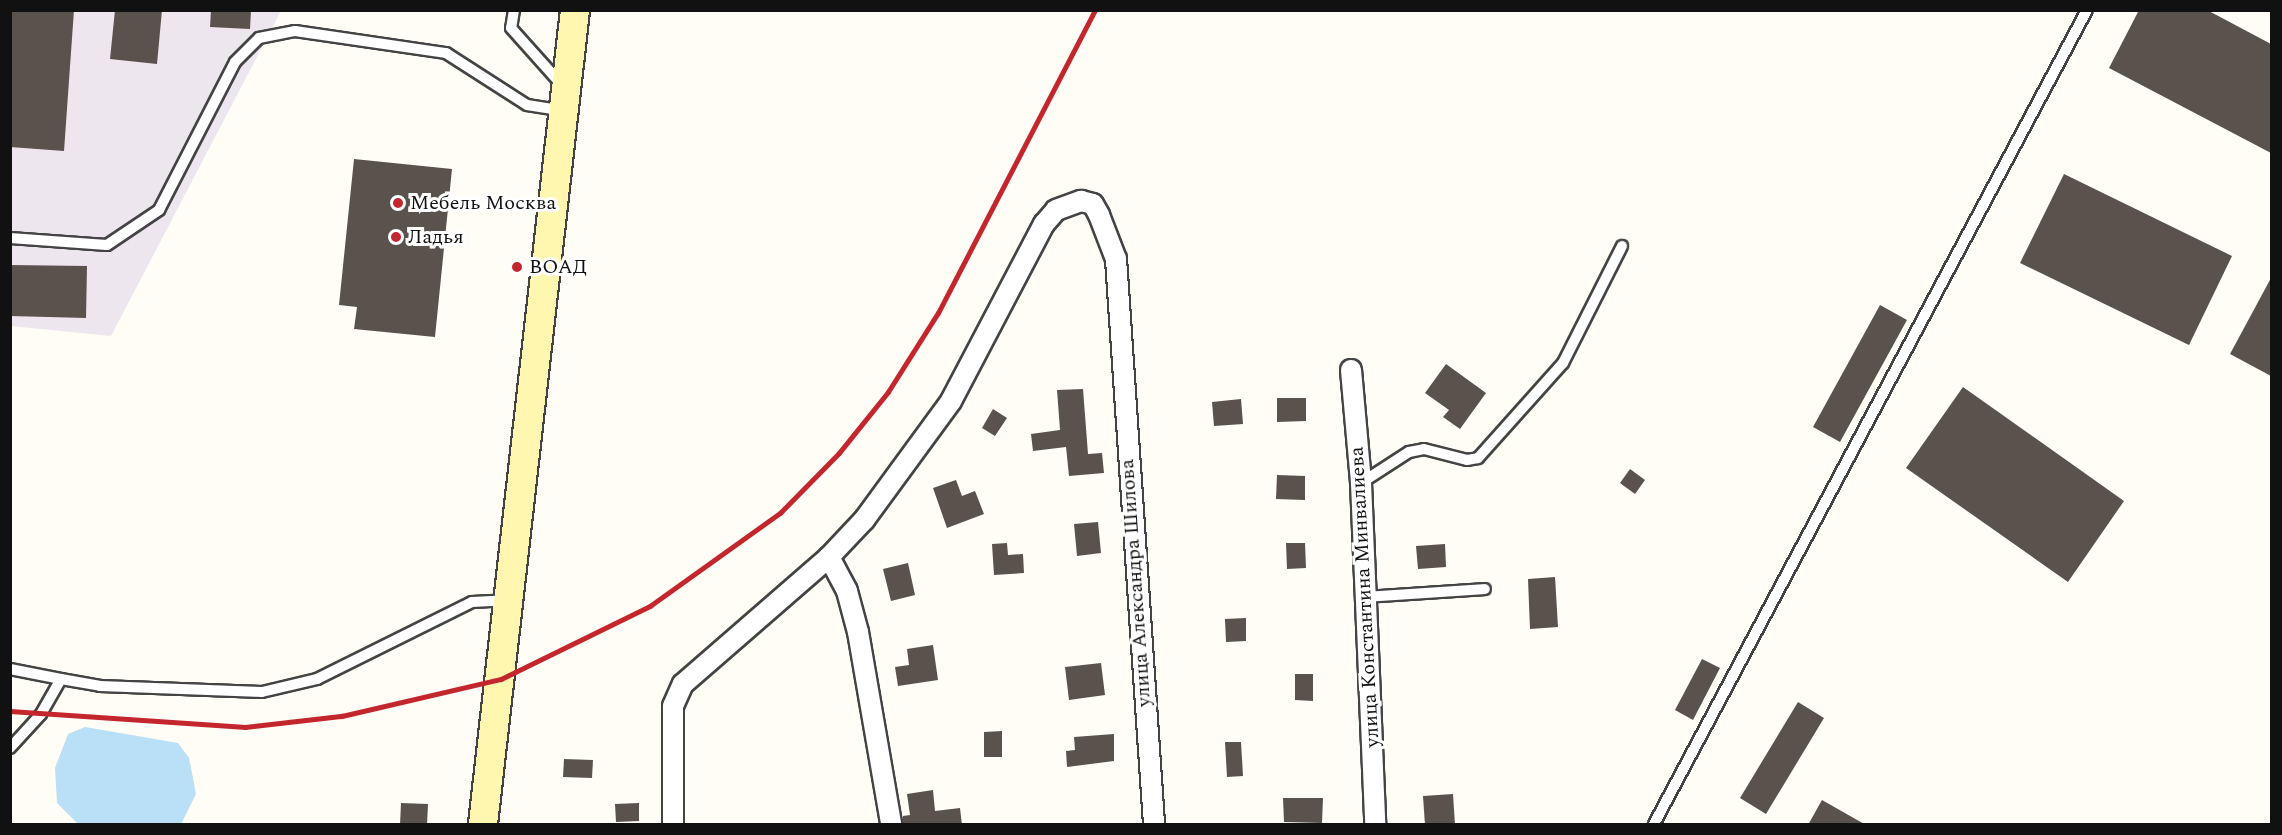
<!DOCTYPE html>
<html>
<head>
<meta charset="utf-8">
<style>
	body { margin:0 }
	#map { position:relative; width:2282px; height:835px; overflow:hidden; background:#fffdf5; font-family:Spectral,serif }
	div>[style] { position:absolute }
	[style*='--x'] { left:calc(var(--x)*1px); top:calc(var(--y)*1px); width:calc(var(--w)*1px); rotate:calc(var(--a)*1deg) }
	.industrial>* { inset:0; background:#eee6ef }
	.water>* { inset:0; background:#b9e0f7 }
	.building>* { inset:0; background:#5a524d }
	.roads { filter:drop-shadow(2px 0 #444) drop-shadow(-2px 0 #444) drop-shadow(0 2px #444) drop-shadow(0 -2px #444) }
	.service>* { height:10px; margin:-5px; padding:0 5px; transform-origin:5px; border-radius:5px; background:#fff }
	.minor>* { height:20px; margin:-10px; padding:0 10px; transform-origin:10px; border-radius:10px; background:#fff }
	.secondary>* { height:28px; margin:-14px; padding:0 14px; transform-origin:14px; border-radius:14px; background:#fff6b0 }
	.rail>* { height:4.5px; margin:-2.25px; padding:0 2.25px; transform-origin:2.25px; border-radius:2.25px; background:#c4262e }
	.dots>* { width:16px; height:16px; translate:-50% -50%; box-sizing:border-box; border:3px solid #fff; border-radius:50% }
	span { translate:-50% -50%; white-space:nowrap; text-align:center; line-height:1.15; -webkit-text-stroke:6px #fff; paint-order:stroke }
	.poi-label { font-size:20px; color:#111 }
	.left { translate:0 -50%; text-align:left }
	.street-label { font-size:20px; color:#111 }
	.frame { position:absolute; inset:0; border:12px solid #111; pointer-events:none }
</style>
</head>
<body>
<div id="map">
	<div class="industrial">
		<i style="clip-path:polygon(10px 11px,281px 11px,111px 336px,11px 326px)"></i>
	</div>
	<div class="water">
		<i style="clip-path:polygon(85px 727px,178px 743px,189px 758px,196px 794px,181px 824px,78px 824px,57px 803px,55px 768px,68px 734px)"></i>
	</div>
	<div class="building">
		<i style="clip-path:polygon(10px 10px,74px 10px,64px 151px,10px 147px)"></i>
		<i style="clip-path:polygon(115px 10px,162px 10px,157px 64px,110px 59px)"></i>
		<i style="clip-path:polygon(211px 10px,251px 10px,250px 29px,210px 27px)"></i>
		<i style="clip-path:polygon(2139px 10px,2207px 10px,2271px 44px,2271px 153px,2109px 68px)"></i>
		<i style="clip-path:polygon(354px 159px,452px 169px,435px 337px,354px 329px,357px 307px,339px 305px)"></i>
		<i style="clip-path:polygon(2064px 174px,2232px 256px,2189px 345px,2020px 263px)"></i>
		<i style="clip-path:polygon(10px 265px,87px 266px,86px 318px,10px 316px)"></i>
		<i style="clip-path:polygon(2271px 278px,2271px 376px,2230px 354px)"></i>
		<i style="clip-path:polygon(1880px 305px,1907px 320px,1840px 442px,1813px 427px)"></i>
		<i style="clip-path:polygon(1446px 364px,1486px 393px,1460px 429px,1443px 417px,1449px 410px,1425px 393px)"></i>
		<i style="clip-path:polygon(1963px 387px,2124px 501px,2068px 582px,1906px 468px)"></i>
		<i style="clip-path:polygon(1083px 389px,1088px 454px,1102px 453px,1104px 473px,1069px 476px,1066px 447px,1033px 451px,1031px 434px,1060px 430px,1057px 390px)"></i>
		<i style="clip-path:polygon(1277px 398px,1306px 398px,1306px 421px,1277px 422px)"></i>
		<i style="clip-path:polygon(1241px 399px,1243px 424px,1214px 426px,1212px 402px)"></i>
		<i style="clip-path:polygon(993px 409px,1007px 418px,995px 436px,982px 428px)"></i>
		<i style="clip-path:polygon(1630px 469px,1645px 480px,1635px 494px,1620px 483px)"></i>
		<i style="clip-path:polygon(1277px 475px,1305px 476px,1305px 500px,1276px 499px)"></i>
		<i style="clip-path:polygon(956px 480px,962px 496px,975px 491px,984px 514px,947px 528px,933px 488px)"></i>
		<i style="clip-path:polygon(1098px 522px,1101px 553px,1077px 556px,1074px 524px)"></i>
		<i style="clip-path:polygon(1007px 543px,1008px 555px,1023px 554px,1024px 573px,994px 575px,992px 544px)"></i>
		<i style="clip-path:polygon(1286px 543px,1305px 543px,1306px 568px,1287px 569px)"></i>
		<i style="clip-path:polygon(1445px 544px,1446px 567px,1418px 569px,1416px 546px)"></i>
		<i style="clip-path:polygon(908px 563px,915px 595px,891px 601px,883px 569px)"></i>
		<i style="clip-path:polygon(1555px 577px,1558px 627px,1530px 629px,1528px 579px)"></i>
		<i style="clip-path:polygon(1246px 618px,1246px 641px,1226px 642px,1225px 619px)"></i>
		<i style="clip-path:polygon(933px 645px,938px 680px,898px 686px,895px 667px,909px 665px,907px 649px)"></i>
		<i style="clip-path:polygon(1702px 659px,1720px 668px,1693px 720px,1675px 710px)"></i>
		<i style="clip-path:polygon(1101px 663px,1105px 695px,1069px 700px,1065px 667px)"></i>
		<i style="clip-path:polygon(1295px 674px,1313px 674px,1313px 701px,1295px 700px)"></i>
		<i style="clip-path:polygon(1798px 702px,1824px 718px,1766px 814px,1740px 798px)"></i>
		<i style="clip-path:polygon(1002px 731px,1002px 757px,984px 757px,984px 732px)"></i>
		<i style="clip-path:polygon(1114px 734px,1114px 761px,1067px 767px,1066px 751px,1075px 750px,1074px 737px)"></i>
		<i style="clip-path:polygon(1225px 742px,1241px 742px,1243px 776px,1227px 777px)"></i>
		<i style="clip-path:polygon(564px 759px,593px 760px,592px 778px,563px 777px)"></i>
		<i style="clip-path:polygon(933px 790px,935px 811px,960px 808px,962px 825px,903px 825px,903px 816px,910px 815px,907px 794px)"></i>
		<i style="clip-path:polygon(1453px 794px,1455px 825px,1425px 825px,1423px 796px)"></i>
		<i style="clip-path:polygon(1283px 798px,1323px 798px,1322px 823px,1284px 822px)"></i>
		<i style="clip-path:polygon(1822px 800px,1866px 825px,1808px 825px)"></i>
		<i style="clip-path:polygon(401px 803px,428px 804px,427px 825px,400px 825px)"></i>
		<i style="clip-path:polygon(639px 803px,639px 821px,616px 822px,615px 804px)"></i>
	</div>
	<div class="roads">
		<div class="service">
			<i style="--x:514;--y:10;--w:18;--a:99"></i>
			<i style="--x:511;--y:28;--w:75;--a:48.2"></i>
			<i style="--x:10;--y:238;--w:97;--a:4.1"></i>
			<i style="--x:107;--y:245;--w:63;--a:-33.9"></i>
			<i style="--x:159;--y:210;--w:166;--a:-62.8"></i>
			<i style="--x:235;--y:62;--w:34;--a:-45"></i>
			<i style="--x:259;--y:38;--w:37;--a:-11"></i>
			<i style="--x:295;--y:31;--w:153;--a:8.3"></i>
			<i style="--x:446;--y:53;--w:96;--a:32.7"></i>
			<i style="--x:527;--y:105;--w:37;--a:9"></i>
			<i style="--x:1361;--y:483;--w:57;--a:-32.9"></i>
			<i style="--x:1409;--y:452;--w:15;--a:-11"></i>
			<i style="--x:1424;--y:449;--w:44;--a:14.3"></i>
			<i style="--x:1467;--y:460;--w:11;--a:-10"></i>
			<i style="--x:1478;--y:458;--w:127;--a:-48.2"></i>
			<i style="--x:1563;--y:363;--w:131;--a:-63.2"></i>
			<i style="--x:1366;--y:597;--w:119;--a:-3.8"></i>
			<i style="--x:10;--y:669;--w:52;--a:11.1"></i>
			<i style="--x:10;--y:748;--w:46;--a:-47.6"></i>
			<i style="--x:41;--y:714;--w:40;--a:-60.3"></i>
			<i style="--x:61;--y:679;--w:40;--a:10"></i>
			<i style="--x:100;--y:686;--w:162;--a:2.1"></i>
			<i style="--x:262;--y:692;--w:57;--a:-13.3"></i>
			<i style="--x:317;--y:679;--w:173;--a:-26.4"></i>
			<i style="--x:472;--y:602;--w:34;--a:-3"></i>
			<i style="--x:1654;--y:824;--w:922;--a:-61.99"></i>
		</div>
		<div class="minor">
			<i style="--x:1351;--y:370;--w:113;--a:84.9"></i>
			<i style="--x:1361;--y:483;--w:341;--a:87.6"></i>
			<i style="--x:829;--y:557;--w:38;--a:62"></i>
			<i style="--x:847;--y:591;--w:42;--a:75"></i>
			<i style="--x:858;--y:632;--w:195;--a:80.2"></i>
			<i style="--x:673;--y:824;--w:118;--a:-90"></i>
			<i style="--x:673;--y:706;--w:24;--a:-66"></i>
			<i style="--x:683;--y:684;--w:194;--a:-41"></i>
			<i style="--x:829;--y:557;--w:51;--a:-46.6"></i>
			<i style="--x:864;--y:520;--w:147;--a:-53.8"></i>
			<i style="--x:951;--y:401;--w:200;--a:-62.3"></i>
			<i style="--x:1044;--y:224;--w:18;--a:-49"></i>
			<i style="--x:1056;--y:210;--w:27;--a:-20"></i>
			<i style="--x:1081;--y:201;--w:12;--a:14"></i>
			<i style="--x:1093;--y:204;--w:13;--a:61"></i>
			<i style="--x:1099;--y:215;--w:47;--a:68.9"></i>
			<i style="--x:1116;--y:259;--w:566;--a:86.15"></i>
		</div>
		<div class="secondary">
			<i style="--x:483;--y:824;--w:819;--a:-83.55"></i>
		</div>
	</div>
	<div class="rail">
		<i style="--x:10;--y:711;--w:236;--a:3.9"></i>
		<i style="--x:245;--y:727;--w:98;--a:-6.5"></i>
		<i style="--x:342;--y:716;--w:163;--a:-13.1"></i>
		<i style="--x:501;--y:679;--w:166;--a:-26.1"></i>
		<i style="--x:650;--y:606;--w:160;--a:-35.6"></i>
		<i style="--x:780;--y:513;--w:84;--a:-45.5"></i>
		<i style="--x:839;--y:453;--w:78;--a:-51.2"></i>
		<i style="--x:888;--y:392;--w:93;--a:-57.7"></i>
		<i style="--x:938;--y:313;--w:341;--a:-62.6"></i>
	</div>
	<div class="dots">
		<i style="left:398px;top:203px;background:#c4262e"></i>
		<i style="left:396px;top:237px;background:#c4262e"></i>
		<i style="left:517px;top:267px;background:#c4262e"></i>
	</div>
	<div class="poi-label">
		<span class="left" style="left:410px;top:203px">Мебель Москва</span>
		<span class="left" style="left:408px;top:237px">Ладья</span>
		<span class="left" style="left:529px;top:267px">ВОАД</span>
	</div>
	<div class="street-label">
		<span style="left:1136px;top:583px;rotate:-94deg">улица Александра Шилова</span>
		<span style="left:1365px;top:597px;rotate:-93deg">улица Константина Минвалиева</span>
	</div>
	<div class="frame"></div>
</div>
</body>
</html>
